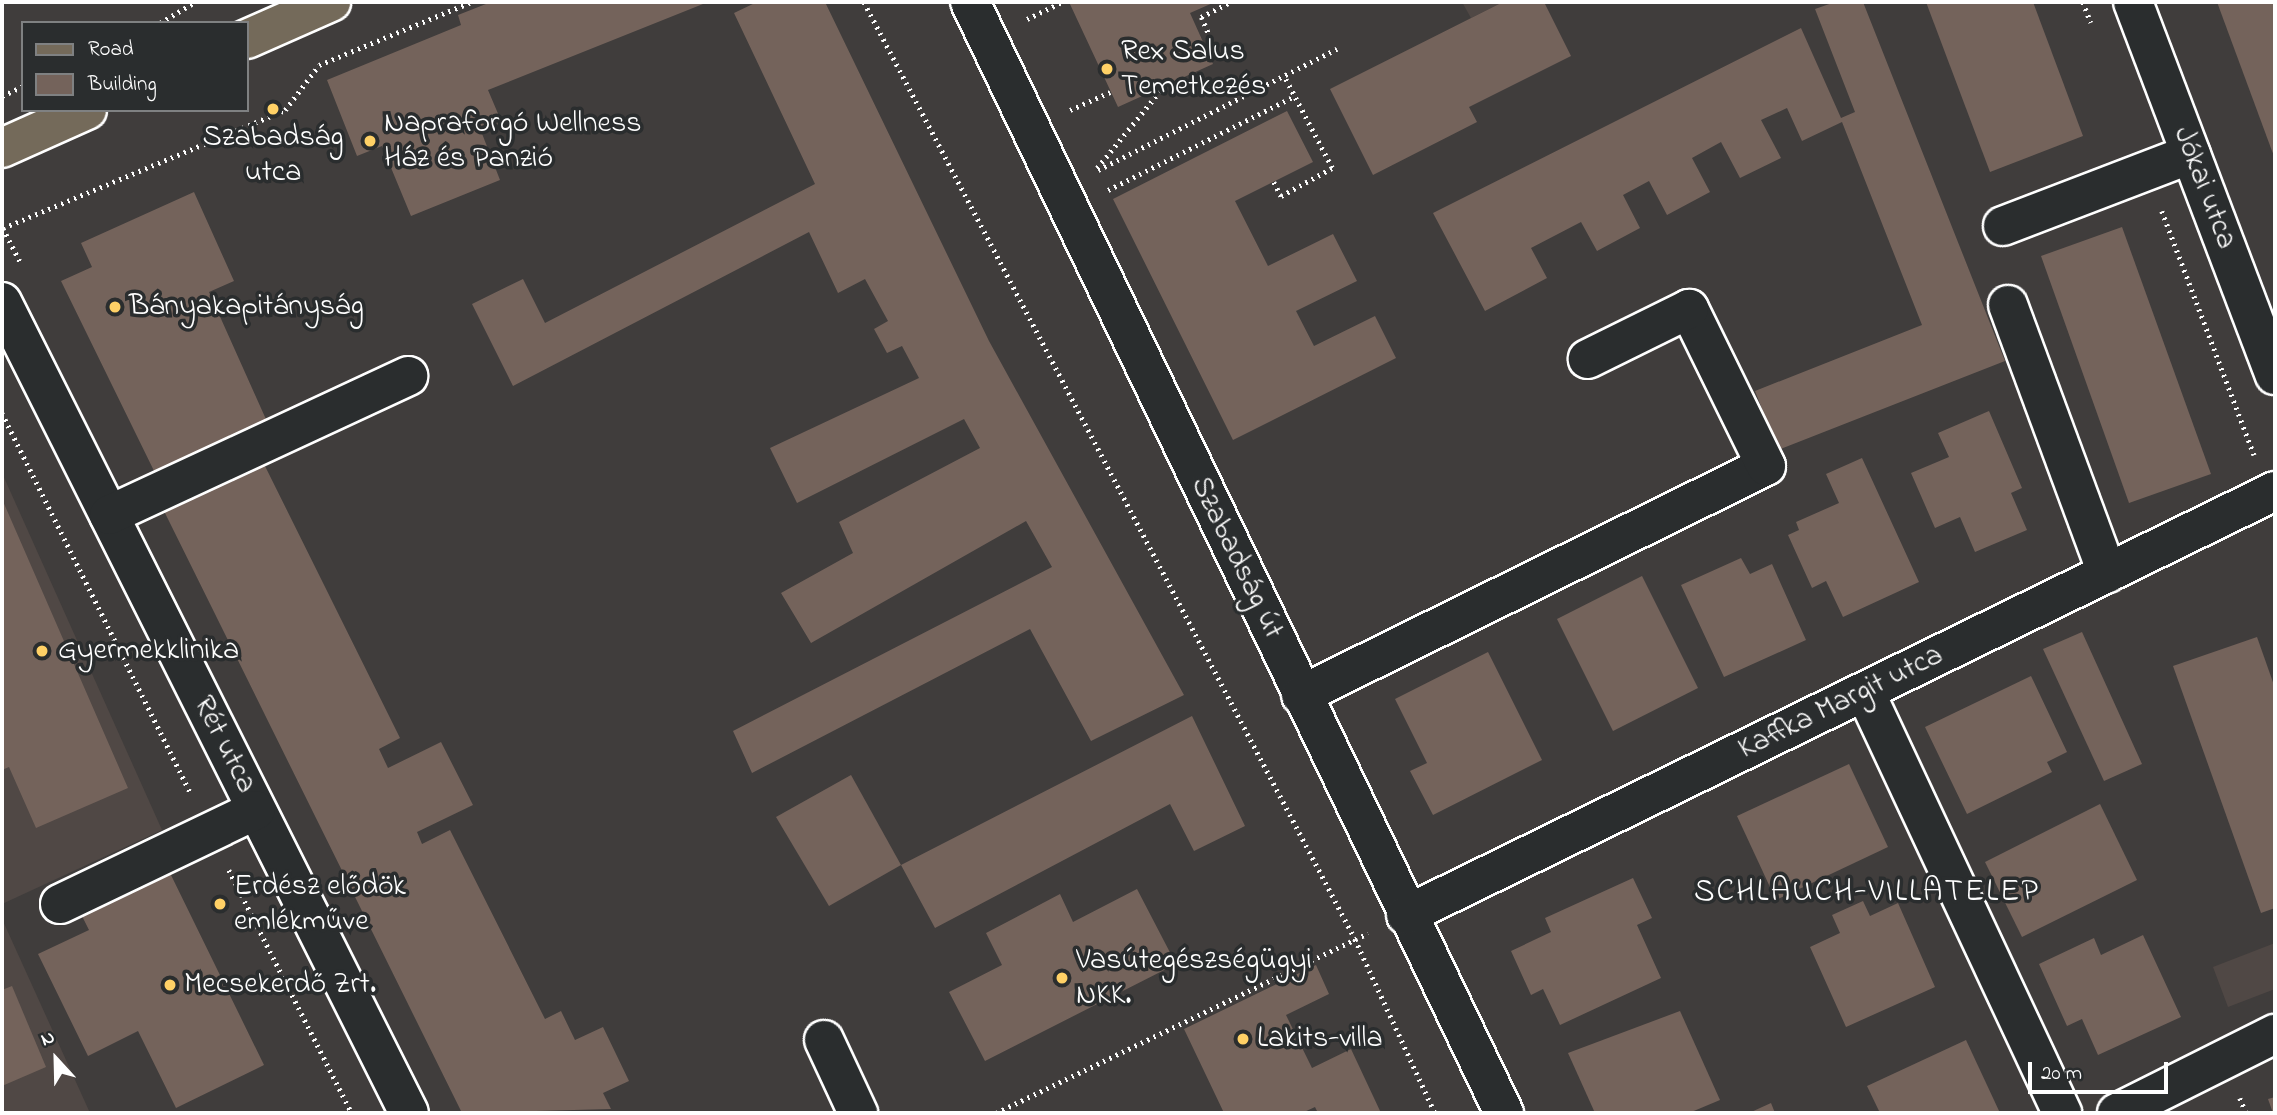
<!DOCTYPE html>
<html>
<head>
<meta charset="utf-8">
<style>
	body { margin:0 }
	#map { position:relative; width:2277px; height:1115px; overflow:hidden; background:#403d3c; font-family:"Indie Flower",sans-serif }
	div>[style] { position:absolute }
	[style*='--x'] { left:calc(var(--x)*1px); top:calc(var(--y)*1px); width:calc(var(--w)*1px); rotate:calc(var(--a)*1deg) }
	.built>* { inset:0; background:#504845 }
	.building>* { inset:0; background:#74635b }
	.path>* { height:4.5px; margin-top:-2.25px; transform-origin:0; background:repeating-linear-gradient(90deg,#fff 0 2px,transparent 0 7px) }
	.roads { filter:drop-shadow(2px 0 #fff) drop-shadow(-2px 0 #fff) drop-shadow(0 2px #fff) drop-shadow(0 -2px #fff) }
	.minor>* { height:38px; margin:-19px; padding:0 19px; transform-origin:19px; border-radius:19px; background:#2a2d2e }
	.major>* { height:38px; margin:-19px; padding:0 19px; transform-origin:19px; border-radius:19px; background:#746a5a }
	.dots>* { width:19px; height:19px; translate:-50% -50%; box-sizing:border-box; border:4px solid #2a2d2e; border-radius:50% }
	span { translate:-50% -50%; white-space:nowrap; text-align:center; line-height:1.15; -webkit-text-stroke:7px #2a2d2e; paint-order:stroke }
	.poi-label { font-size:30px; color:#fff }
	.left { translate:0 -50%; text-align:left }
	.street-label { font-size:30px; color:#fff }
	.neighbourhood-label { font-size:32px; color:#fff; letter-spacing:2px }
	.frame { position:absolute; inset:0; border:4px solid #fff; pointer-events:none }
	.legend { position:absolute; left:21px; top:21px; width:228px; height:91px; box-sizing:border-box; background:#2a2d2e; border:2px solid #7f8182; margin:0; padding:9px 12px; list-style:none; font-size:21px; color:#fff }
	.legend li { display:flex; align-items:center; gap:14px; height:35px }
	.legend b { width:35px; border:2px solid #7f8182 }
	.north { position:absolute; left:21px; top:1024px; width:70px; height:70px; -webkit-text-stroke:5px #2a2d2e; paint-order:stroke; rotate:338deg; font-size:19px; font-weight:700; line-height:28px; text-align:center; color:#fff }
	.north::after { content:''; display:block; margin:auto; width:24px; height:32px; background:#fff; clip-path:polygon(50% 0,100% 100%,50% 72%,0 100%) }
	.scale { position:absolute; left:2028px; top:1062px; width:140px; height:32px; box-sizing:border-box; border:4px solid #fff; border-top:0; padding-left:9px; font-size:21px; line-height:24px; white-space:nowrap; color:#fff; -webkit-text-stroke:5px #2a2d2e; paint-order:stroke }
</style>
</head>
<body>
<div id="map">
	<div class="built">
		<i style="clip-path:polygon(1462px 2px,1503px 2px,1471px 18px)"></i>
		<i style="clip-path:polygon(2px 473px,162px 830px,2px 904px)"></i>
		<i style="clip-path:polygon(2px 919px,90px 1113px,2px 1113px)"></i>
		<i style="clip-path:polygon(2275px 943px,2275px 989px,2228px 1007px,2213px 967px)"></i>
	</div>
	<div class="building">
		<i style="clip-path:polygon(491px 2px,708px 2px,488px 90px,502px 123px,481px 131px,500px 180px,411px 216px,382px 146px,357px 156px,327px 80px,461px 25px,458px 15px)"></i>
		<i style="clip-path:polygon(757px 2px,825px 2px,989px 341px,1184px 695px,1091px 741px,1030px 629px,752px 773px,733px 731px,1052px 567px,1026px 521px,811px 643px,781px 593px,853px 553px,839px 522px,980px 448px,964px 419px,797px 503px,770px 448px,919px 378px,902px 346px,887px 353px,874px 329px,888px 321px,865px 279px,838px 293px,809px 232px,513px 386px,472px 304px,523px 279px,545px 323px,815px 184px,734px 13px)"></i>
		<i style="clip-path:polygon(1069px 2px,1215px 2px,1190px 13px,1213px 64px,1118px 107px)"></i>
		<i style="clip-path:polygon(1503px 2px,1544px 2px,1571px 56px,1469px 107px,1477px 122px,1373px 175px,1330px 89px)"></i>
		<i style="clip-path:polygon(1835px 2px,1863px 2px,2005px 361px,1778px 450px,1755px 391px,1922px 325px,1842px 122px,1802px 141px,1787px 108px,1761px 120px,1781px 158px,1740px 178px,1721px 142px,1692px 158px,1710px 192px,1667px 215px,1649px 181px,1623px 195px,1640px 228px,1597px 251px,1581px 222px,1531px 248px,1547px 278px,1485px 311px,1433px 213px,1801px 28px,1841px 118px,1855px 112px,1815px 9px)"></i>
		<i style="clip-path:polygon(1926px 2px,2033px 2px,2083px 136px,1990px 172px)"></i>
		<i style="clip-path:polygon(2217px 2px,2275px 2px,2275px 158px,2272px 151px)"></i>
		<i style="clip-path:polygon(1287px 111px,1313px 162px,1235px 201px,1268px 266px,1333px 234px,1357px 281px,1296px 311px,1314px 346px,1375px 316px,1396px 358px,1233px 440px,1113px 199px)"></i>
		<i style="clip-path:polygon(194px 192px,234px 281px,209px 292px,269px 426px,157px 477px,61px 281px,92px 267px,81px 243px)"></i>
		<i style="clip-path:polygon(2122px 227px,2211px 474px,2129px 503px,2041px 256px)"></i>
		<i style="clip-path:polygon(1989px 411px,2022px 488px,2011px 493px,2027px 530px,1975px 552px,1960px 517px,1935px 528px,1911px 473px,1949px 457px,1938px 433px)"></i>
		<i style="clip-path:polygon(1862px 458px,1919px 582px,1843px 617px,1826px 581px,1812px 588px,1788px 535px,1799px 530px,1796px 522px,1839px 503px,1826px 474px)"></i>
		<i style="clip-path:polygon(262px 460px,400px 738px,379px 749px,388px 768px,441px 742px,473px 805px,417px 832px,422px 844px,450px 830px,545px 1019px,561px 1011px,575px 1040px,603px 1027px,629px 1081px,603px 1093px,611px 1109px,462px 1113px,163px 509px)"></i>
		<i style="clip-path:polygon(2px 499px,128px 788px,36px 828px,9px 767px,2px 770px)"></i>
		<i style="clip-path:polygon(1741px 558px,1750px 574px,1772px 564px,1806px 640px,1724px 677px,1681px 585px)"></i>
		<i style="clip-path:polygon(1642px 576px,1698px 688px,1613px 731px,1557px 619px)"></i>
		<i style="clip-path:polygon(2082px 632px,2142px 764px,2104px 781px,2043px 649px)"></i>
		<i style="clip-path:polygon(2257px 637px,2275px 688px,2275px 908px,2261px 913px,2173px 666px)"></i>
		<i style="clip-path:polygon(1488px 652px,1542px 760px,1433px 815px,1410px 771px,1427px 763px,1395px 699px)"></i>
		<i style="clip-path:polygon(2031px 676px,2067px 752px,2047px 762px,2052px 772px,1967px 814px,1925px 727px)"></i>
		<i style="clip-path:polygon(1192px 716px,1245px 826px,1194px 851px,1170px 804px,935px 928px,901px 865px)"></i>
		<i style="clip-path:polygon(1849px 764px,1888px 847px,1776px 900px,1737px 816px)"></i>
		<i style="clip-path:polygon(851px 775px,901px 865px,829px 906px,776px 817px)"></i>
		<i style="clip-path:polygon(2100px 804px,2137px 880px,2022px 937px,1985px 862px)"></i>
		<i style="clip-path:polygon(170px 873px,264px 1065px,176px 1108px,138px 1031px,88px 1056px,38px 954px,89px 930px,82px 916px)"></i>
		<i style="clip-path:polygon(1633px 878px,1652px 918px,1637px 925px,1661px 978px,1560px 1025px,1543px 989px,1531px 995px,1511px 951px,1551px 932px,1545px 918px)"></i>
		<i style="clip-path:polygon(1137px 889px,1176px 964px,985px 1061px,949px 992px,1002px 965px,986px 933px,1060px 894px,1073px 922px)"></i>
		<i style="clip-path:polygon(1863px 901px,1870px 916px,1898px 903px,1935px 987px,1846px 1027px,1810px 947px,1840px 933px,1832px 915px)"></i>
		<i style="clip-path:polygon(2143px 935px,2181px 1017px,2098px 1055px,2082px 1019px,2067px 1026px,2039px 964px,2094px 938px,2101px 955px)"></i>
		<i style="clip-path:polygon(1316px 965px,1329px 994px,1286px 1015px,1312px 1068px,1351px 1049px,1381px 1113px,1318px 1113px,1315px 1107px,1302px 1113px,1224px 1113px,1184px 1029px)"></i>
		<i style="clip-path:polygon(12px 986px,46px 1067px,2px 1086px,2px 990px)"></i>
		<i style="clip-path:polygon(1680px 1011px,1720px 1100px,1689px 1113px,1595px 1113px,1568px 1053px)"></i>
		<i style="clip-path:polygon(1966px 1040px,2000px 1113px,1880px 1113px,1867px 1086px)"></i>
		<i style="clip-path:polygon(2275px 1097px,2275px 1113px,2273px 1113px,2268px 1099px)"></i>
		<i style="clip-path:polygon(1771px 1103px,1775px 1113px,1749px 1113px)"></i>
	</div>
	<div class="path">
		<i style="--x:864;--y:2;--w:1058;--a:62.34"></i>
		<i style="--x:1355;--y:939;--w:192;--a:65.3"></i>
		<i style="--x:2083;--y:2;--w:22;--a:69"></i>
		<i style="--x:1027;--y:19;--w:39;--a:-26"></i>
		<i style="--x:160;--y:23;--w:41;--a:-31"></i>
		<i style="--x:1206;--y:47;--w:7;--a:-16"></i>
		<i style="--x:1213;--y:45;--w:30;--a:-113"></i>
		<i style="--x:1201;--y:17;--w:33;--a:-27"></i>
		<i style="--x:2;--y:96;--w:23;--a:-25"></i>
		<i style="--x:1070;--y:110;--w:44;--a:-24.2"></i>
		<i style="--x:1097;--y:168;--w:106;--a:-50.7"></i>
		<i style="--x:1098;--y:170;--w:268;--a:-26.9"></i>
		<i style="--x:1274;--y:182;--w:16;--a:63"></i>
		<i style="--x:1281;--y:196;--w:58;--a:-28.8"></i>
		<i style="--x:1332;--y:168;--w:104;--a:-117.6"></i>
		<i style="--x:1108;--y:190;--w:209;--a:-26.7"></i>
		<i style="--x:2162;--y:211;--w:261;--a:69.3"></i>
		<i style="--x:3;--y:228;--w:38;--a:63"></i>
		<i style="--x:3;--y:228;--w:306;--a:-22.7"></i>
		<i style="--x:285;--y:110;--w:56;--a:-52.9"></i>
		<i style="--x:319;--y:65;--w:165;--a:-22.5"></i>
		<i style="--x:2;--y:413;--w:425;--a:63.6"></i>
		<i style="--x:229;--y:870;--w:272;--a:63.2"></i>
		<i style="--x:2240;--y:1098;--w:16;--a:68"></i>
		<i style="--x:996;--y:1113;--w:413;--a:-25.8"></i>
	</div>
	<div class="roads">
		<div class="minor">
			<i style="--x:970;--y:2;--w:1233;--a:64.33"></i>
			<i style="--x:2133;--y:2;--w:399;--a:69.2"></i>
			<i style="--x:2003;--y:226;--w:201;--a:-21"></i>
			<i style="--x:2;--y:302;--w:907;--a:63.35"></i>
			<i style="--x:2008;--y:305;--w:286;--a:69.7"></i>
			<i style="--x:109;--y:515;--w:330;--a:-24.9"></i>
			<i style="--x:1865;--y:692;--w:465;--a:64.9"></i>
			<i style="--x:1301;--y:695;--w:518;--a:-26.22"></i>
			<i style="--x:1766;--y:466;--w:175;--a:-116.1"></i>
			<i style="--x:1689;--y:309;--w:113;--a:153.7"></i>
			<i style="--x:60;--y:904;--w:217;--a:-25.6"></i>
			<i style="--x:1406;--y:915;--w:967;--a:-26.01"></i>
			<i style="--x:824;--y:1040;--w:81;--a:65"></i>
			<i style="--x:2117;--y:1113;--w:177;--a:-26.6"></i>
		</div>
		<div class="major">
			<i style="--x:247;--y:39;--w:92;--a:-23.8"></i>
			<i style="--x:2;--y:148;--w:93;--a:-24.1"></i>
		</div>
	</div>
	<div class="dots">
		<i style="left:1107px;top:69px;background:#ffd166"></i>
		<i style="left:273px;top:109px;background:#ffd166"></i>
		<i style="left:370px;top:141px;background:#ffd166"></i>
		<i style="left:115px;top:307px;background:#ffd166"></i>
		<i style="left:42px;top:651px;background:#ffd166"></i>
		<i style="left:220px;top:904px;background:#ffd166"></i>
		<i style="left:1062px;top:978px;background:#ffd166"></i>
		<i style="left:170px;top:985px;background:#ffd166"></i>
		<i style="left:1243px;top:1039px;background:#ffd166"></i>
	</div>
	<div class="poi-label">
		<span class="left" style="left:1121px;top:69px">Rex Salus<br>Temetkezés</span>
		<span class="left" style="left:384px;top:141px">Napraforgó Wellness<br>Ház és Panzió</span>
		<span style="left:273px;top:155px">Szabadság<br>utca</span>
		<span class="left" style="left:129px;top:307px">Bányakapitányság</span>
		<span class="left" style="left:58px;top:651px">Gyermekklinika</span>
		<span class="left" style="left:234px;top:904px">Erdész elődök<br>emlékműve</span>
		<span class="left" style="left:1076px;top:978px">Vasútegészségügyi<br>NKK.</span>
		<span class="left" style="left:184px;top:985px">Mecsekerdő Zrt.</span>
		<span class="left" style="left:1257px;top:1039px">Lakits-villa</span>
	</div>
	<div class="street-label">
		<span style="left:2204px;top:188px;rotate:69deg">Jókai utca</span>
		<span style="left:1236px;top:558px;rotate:64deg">Szabadság út</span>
		<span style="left:1841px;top:703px;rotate:-26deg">Kaffka Margit utca</span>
		<span style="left:224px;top:745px;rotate:63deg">Rét utca</span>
	</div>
	<div class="neighbourhood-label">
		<span style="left:1867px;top:893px">SCHLAUCH-VILLATELEP</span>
	</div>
	<div class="frame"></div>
	<ul class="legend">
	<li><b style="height:9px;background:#746a5a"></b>Road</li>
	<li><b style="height:19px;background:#74635b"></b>Building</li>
	</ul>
	<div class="north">N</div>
	<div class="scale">20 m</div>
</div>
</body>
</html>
